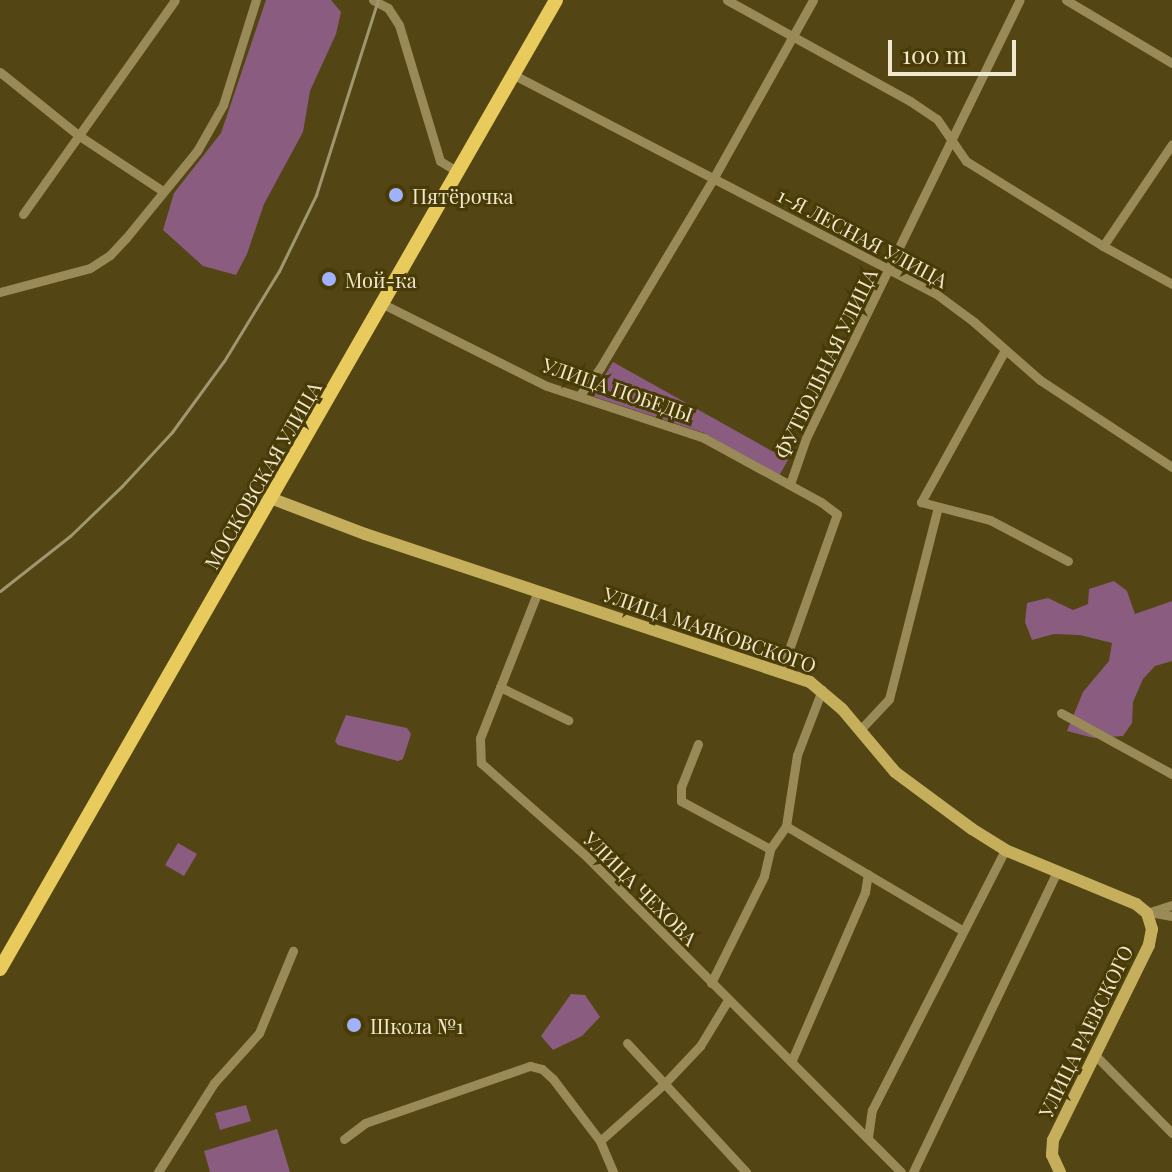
<!DOCTYPE html>
<html>
<head>
<meta charset="utf-8">
<style>
	body { margin:0 }
	#map { position:relative; width:1172px; height:1172px; overflow:hidden; background:#534614; font-family:"Playfair Display",serif }
	div>[style] { position:absolute }
	[style*='--x'] { left:calc(var(--x)*1px); top:calc(var(--y)*1px); width:calc(var(--w)*1px); rotate:calc(var(--a)*1deg) }
	.green>* { inset:0; background:#895c80 }
	.street>* { height:9px; margin:-4.5px; padding:0 4.5px; transform-origin:4.5px; border-radius:4.5px; background:#998a58 }
	.secondary>* { height:12px; margin:-6px; padding:0 6px; transform-origin:6px; border-radius:6px; background:#c6af5c }
	.primary>* { height:14px; margin:-7px; padding:0 7px; transform-origin:7px; border-radius:7px; background:#e9cb5d }
	.rail>* { height:3px; margin:-1.5px; padding:0 1.5px; transform-origin:1.5px; border-radius:1.5px; background:#a09670 }
	.dots>* { width:22px; height:22px; translate:-50% -50%; box-sizing:border-box; border:4px solid #483b06; border-radius:50% }
	span { translate:-50% -50%; white-space:nowrap; text-align:center; line-height:1.15; -webkit-text-stroke:6px #483b06; paint-order:stroke }
	.poi-label { font-size:20px; color:#efe7ce }
	.left { translate:0 -50%; text-align:left }
	.street-label { font-size:20px; color:#efe7ce }
	.scale { position:absolute; left:888px; top:40px; width:128px; height:36px; box-sizing:border-box; border:4px solid #efe7ce; border-top:0; padding-left:10px; font-size:24px; line-height:28px; white-space:nowrap; color:#efe7ce; -webkit-text-stroke:6px #483b06; paint-order:stroke }
</style>
</head>
<body>
<div id="map">
	<div class="green">
		<i style="clip-path:polygon(266px 0,331px 0,341px 12px,336px 34px,310px 91px,303px 132px,264px 204px,247px 254px,236px 275px,203px 266px,163px 230px,174px 193px,221px 133px)"></i>
		<i style="clip-path:polygon(613px 362px,788px 460px,779px 476px,704px 433px,592px 396px)"></i>
		<i style="clip-path:polygon(1114px 581px,1127px 591px,1135px 614px,1172px 601px,1172px 661px,1155px 666px,1143px 679px,1133px 702px,1132px 723px,1123px 736px,1094px 738px,1067px 731px,1083px 692px,1109px 661px,1112px 643px,1080px 635px,1054px 634px,1032px 640px,1025px 622px,1027px 603px,1048px 598px,1073px 610px,1088px 604px,1089px 589px)"></i>
		<i style="clip-path:polygon(346px 715px,407px 728px,411px 734px,403px 759px,398px 761px,338px 745px,335px 741px)"></i>
		<i style="clip-path:polygon(178px 843px,197px 854px,184px 876px,165px 865px)"></i>
		<i style="clip-path:polygon(571px 994px,585px 995px,600px 1017px,582px 1036px,553px 1050px,541px 1036px)"></i>
		<i style="clip-path:polygon(246px 1105px,251px 1121px,220px 1130px,215px 1113px)"></i>
		<i style="clip-path:polygon(277px 1129px,290px 1172px,210px 1172px,204px 1151px)"></i>
	</div>
	<div class="street">
		<i style="--x:373;--y:0;--w:17;--a:28"></i>
		<i style="--x:388;--y:8;--w:20;--a:57"></i>
		<i style="--x:399;--y:25;--w:142;--a:73.2"></i>
		<i style="--x:440;--y:161;--w:21;--a:31"></i>
		<i style="--x:727;--y:0;--w:209;--a:28.9"></i>
		<i style="--x:910;--y:101;--w:32;--a:34"></i>
		<i style="--x:937;--y:119;--w:51;--a:55.4"></i>
		<i style="--x:966;--y:161;--w:161;--a:31.8"></i>
		<i style="--x:1103;--y:246;--w:79;--a:28.8"></i>
		<i style="--x:1066;--y:0;--w:123;--a:30.7"></i>
		<i style="--x:0;--y:72;--w:100;--a:38.9"></i>
		<i style="--x:78;--y:135;--w:102;--a:33.4"></i>
		<i style="--x:514;--y:75;--w:474;--a:27.4"></i>
		<i style="--x:935;--y:293;--w:49;--a:36.6"></i>
		<i style="--x:974;--y:322;--w:88;--a:41.3"></i>
		<i style="--x:1040;--y:380;--w:158;--a:33.4"></i>
		<i style="--x:23;--y:214;--w:262;--a:-54.6"></i>
		<i style="--x:1103;--y:246;--w:123;--a:-55.9"></i>
		<i style="--x:0;--y:292;--w:93;--a:-14.9"></i>
		<i style="--x:90;--y:268;--w:24;--a:-33"></i>
		<i style="--x:110;--y:255;--w:23;--a:-47"></i>
		<i style="--x:126;--y:238;--w:112;--a:-50.8"></i>
		<i style="--x:197;--y:151;--w:53;--a:-60.5"></i>
		<i style="--x:223;--y:105;--w:110;--a:-72.6"></i>
		<i style="--x:383;--y:304;--w:183;--a:26.6"></i>
		<i style="--x:547;--y:386;--w:165;--a:18.3"></i>
		<i style="--x:704;--y:438;--w:133;--a:28.7"></i>
		<i style="--x:821;--y:502;--w:20;--a:37"></i>
		<i style="--x:837;--y:514;--w:168;--a:109.5"></i>
		<i style="--x:1005;--y:350;--w:174;--a:118.9"></i>
		<i style="--x:921;--y:502;--w:71;--a:14.6"></i>
		<i style="--x:990;--y:520;--w:88;--a:27.7"></i>
		<i style="--x:579;--y:396;--w:35;--a:-53"></i>
		<i style="--x:600;--y:368;--w:220;--a:-59.1"></i>
		<i style="--x:713;--y:179;--w:205;--a:-60.8"></i>
		<i style="--x:790;--y:484;--w:49;--a:-70.8"></i>
		<i style="--x:806;--y:438;--w:487;--a:-64"></i>
		<i style="--x:538;--y:591;--w:158;--a:111.5"></i>
		<i style="--x:480;--y:738;--w:25;--a:88"></i>
		<i style="--x:481;--y:763;--w:137;--a:41.5"></i>
		<i style="--x:584;--y:854;--w:449;--a:45.1"></i>
		<i style="--x:500;--y:687;--w:76;--a:25.9"></i>
		<i style="--x:1061;--y:713;--w:127;--a:28.8"></i>
		<i style="--x:859;--y:731;--w:44;--a:-46.8"></i>
		<i style="--x:889;--y:699;--w:198;--a:-75.7"></i>
		<i style="--x:698;--y:744;--w:46;--a:111.6"></i>
		<i style="--x:681;--y:787;--w:14;--a:90"></i>
		<i style="--x:681;--y:801;--w:101;--a:28.3"></i>
		<i style="--x:786;--y:826;--w:204;--a:30.6"></i>
		<i style="--x:1147;--y:913;--w:26;--a:-18"></i>
		<i style="--x:1155;--y:913;--w:17;--a:10"></i>
		<i style="--x:711;--y:983;--w:119;--a:-63.6"></i>
		<i style="--x:764;--y:876;--w:28;--a:-77"></i>
		<i style="--x:770;--y:849;--w:28;--a:-55"></i>
		<i style="--x:786;--y:826;--w:72;--a:-81.2"></i>
		<i style="--x:797;--y:755;--w:70;--a:-69"></i>
		<i style="--x:627;--y:1043;--w:176;--a:47.3"></i>
		<i style="--x:1097;--y:1057;--w:107;--a:45.4"></i>
		<i style="--x:792;--y:1060;--w:183;--a:-66.5"></i>
		<i style="--x:865;--y:892;--w:18;--a:-81"></i>
		<i style="--x:868;--y:1137;--w:27;--a:-82"></i>
		<i style="--x:872;--y:1110;--w:292;--a:-62.9"></i>
		<i style="--x:344;--y:1139;--w:26;--a:-37"></i>
		<i style="--x:365;--y:1123;--w:175;--a:-19.1"></i>
		<i style="--x:530;--y:1066;--w:12;--a:14"></i>
		<i style="--x:542;--y:1069;--w:15;--a:42"></i>
		<i style="--x:553;--y:1079;--w:78;--a:52.8"></i>
		<i style="--x:600;--y:1141;--w:34;--a:67"></i>
		<i style="--x:600;--y:1141;--w:87;--a:-41.7"></i>
		<i style="--x:665;--y:1083;--w:51;--a:-46.6"></i>
		<i style="--x:700;--y:1046;--w:54;--a:-58.7"></i>
		<i style="--x:158;--y:1172;--w:105;--a:-57.8"></i>
		<i style="--x:214;--y:1083;--w:67;--a:-48"></i>
		<i style="--x:259;--y:1033;--w:89;--a:-67.5"></i>
		<i style="--x:913;--y:1172;--w:331;--a:-64.4"></i>
	</div>
	<div class="secondary">
		<i style="--x:273;--y:499;--w:98;--a:20.8"></i>
		<i style="--x:365;--y:534;--w:469;--a:18.4"></i>
		<i style="--x:810;--y:682;--w:42;--a:40.2"></i>
		<i style="--x:842;--y:709;--w:82;--a:49.9"></i>
		<i style="--x:895;--y:772;--w:96;--a:36.5"></i>
		<i style="--x:972;--y:829;--w:39;--a:32"></i>
		<i style="--x:1005;--y:850;--w:142;--a:22.4"></i>
		<i style="--x:1136;--y:904;--w:14;--a:39"></i>
		<i style="--x:1147;--y:913;--w:17;--a:73"></i>
		<i style="--x:1152;--y:929;--w:16;--a:101"></i>
		<i style="--x:1149;--y:945;--w:217;--a:116.2"></i>
		<i style="--x:1053;--y:1140;--w:15;--a:94"></i>
		<i style="--x:1052;--y:1155;--w:19;--a:65"></i>
	</div>
	<div class="primary">
		<i style="--x:0;--y:969;--w:1117;--a:-60.15"></i>
	</div>
	<div class="rail">
		<i style="--x:0;--y:591;--w:89;--a:-38.2"></i>
		<i style="--x:70;--y:536;--w:72;--a:-43.9"></i>
		<i style="--x:122;--y:486;--w:74;--a:-47.2"></i>
		<i style="--x:172;--y:432;--w:88;--a:-53.8"></i>
		<i style="--x:224;--y:361;--w:105;--a:-58.6"></i>
		<i style="--x:279;--y:271;--w:85;--a:-64"></i>
		<i style="--x:316;--y:195;--w:205;--a:-72.4"></i>
	</div>
	<div class="dots">
		<i style="left:396px;top:195px;background:#a1b2fd"></i>
		<i style="left:329px;top:279px;background:#a1b2fd"></i>
		<i style="left:354px;top:1025px;background:#a1b2fd"></i>
	</div>
	<div class="poi-label">
		<span class="left" style="left:412px;top:195px">Пятёрочка</span>
		<span class="left" style="left:345px;top:279px">Мой-ка</span>
		<span class="left" style="left:370px;top:1025px">Школа №1</span>
	</div>
	<div class="street-label">
		<span style="left:863px;top:237px;rotate:28deg">1-Я ЛЕСНАЯ УЛИЦА</span>
		<span style="left:825px;top:363px;rotate:-64deg">ФУТБОЛЬНАЯ УЛИЦА</span>
		<span style="left:618px;top:389px;rotate:19deg">УЛИЦА ПОБЕДЫ</span>
		<span style="left:262px;top:475px;rotate:-60deg">МОСКОВСКАЯ УЛИЦА</span>
		<span style="left:710px;top:629px;rotate:19deg">УЛИЦА МАЯКОВСКОГО</span>
		<span style="left:641px;top:888px;rotate:45deg">УЛИЦА ЧЕХОВА</span>
		<span style="left:1085px;top:1031px;rotate:-64deg">УЛИЦА РАЕВСКОГО</span>
	</div>
	<div class="scale">100 m</div>
</div>
</body>
</html>
